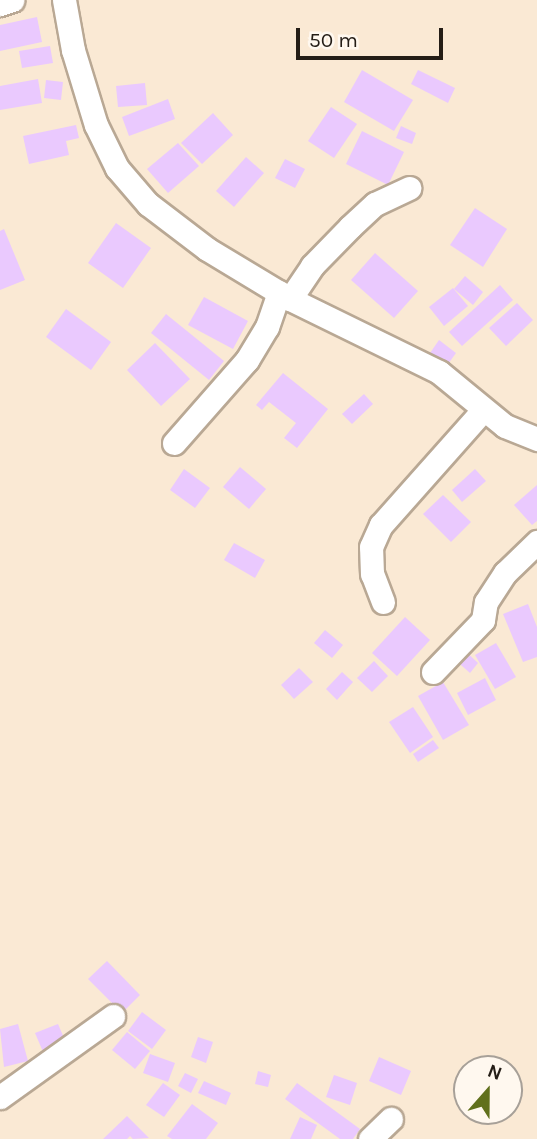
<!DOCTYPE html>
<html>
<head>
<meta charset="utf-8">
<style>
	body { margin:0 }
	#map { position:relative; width:537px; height:1139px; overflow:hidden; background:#fae9d4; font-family:Karla,sans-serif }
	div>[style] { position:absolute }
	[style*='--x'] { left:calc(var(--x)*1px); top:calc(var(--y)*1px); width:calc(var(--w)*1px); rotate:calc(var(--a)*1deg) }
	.building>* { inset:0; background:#eac9fe }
	.roads { filter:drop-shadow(2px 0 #b9a894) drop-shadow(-2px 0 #b9a894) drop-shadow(0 2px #b9a894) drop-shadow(0 -2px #b9a894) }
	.minor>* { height:23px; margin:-11.5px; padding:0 11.5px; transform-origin:11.5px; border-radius:11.5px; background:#fff }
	span { translate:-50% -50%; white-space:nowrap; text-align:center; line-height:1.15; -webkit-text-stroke:6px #fff8ef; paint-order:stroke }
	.north { position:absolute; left:453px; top:1055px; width:70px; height:70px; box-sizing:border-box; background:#fff8ef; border:2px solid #a7a098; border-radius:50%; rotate:21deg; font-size:19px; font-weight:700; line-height:28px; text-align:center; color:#241d16 }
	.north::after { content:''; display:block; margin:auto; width:24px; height:32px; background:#61701c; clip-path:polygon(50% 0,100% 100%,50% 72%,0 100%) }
	.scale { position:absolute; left:296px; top:28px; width:147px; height:32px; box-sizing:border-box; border:4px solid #241d16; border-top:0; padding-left:9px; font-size:21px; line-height:24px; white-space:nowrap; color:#241d16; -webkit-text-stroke:5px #fff8ef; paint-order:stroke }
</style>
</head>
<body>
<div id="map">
	<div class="building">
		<i style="clip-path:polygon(37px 17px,42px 42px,0 51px,0 25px)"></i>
		<i style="clip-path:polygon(50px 46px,53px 63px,22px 68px,19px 51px)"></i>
		<i style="clip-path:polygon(362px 70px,413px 100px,394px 131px,344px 102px)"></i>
		<i style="clip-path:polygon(418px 70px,455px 88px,448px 103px,411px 84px)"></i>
		<i style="clip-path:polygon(38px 79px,42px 103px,0 110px,0 86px)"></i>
		<i style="clip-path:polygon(46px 80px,63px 82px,61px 100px,44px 98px)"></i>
		<i style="clip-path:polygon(145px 83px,147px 105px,118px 107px,116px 86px)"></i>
		<i style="clip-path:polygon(168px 99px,175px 119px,129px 136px,122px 117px)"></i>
		<i style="clip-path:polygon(331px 107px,357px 124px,334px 158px,308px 141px)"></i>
		<i style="clip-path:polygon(213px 113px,233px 135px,202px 164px,181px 143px)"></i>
		<i style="clip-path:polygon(76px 125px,79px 138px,66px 141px,69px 155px,29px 164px,23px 136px)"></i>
		<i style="clip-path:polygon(401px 126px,416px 133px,412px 144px,396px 138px)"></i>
		<i style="clip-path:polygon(362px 131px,404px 152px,388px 185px,346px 164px)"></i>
		<i style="clip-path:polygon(178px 143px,199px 166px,168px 193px,147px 169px)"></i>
		<i style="clip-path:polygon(246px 157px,264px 173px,234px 207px,216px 191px)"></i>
		<i style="clip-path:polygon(285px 159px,305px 169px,295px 188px,275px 178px)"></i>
		<i style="clip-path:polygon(475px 208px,507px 229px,483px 267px,450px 245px)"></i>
		<i style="clip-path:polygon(116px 223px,151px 248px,123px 288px,88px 263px)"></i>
		<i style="clip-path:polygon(4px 229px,25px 280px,0 290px,0 231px)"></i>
		<i style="clip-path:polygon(375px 253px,418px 291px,394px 318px,351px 280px)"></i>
		<i style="clip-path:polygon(465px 276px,483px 292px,473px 305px,454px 289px)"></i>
		<i style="clip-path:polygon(500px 285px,513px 300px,462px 346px,449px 332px)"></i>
		<i style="clip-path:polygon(453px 288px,468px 306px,444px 326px,429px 307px)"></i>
		<i style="clip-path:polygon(204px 297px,248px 321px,233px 349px,188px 325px)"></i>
		<i style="clip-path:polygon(517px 303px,533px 320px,506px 346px,489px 328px)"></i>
		<i style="clip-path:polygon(66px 309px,111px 342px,91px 370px,46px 337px)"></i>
		<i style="clip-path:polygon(166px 314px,224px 361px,209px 380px,151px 333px)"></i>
		<i style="clip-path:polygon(439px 340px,456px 353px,443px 371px,426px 359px)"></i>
		<i style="clip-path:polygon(155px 343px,190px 379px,161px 406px,127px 370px)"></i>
		<i style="clip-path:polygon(283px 373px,328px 409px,297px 448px,284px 438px,296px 423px,269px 402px,262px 410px,256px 405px)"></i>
		<i style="clip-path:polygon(364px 394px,373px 404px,352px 424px,342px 414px)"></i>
		<i style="clip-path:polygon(240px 467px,266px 489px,249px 509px,223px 487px)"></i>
		<i style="clip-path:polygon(184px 469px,210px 488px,195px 508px,170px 490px)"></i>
		<i style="clip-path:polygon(475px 469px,486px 481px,462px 502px,452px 490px)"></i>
		<i style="clip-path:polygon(537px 485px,537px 521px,532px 525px,514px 505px)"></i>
		<i style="clip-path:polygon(443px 495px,471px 522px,451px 542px,423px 514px)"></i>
		<i style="clip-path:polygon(234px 543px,265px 560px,255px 578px,224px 560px)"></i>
		<i style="clip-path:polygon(528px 604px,537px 627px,537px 657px,523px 662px,503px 614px)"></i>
		<i style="clip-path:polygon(405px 617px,430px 640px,397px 676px,372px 653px)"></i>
		<i style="clip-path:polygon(325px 630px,343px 645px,332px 658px,314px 643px)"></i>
		<i style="clip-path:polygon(496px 643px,516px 677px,495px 689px,475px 655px)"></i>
		<i style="clip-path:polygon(462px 648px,478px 663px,470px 673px,453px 658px)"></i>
		<i style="clip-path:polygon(374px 661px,388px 676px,372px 692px,357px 678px)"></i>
		<i style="clip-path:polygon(299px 668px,313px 682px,294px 699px,281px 685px)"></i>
		<i style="clip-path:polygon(342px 672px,353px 682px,337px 700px,326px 689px)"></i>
		<i style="clip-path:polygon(485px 678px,496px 700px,468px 715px,457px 693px)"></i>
		<i style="clip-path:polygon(443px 682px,469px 725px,443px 740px,418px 696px)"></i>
		<i style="clip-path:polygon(413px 707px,433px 737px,410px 753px,389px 722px)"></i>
		<i style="clip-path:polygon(433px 740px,439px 748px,418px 762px,413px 754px)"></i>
		<i style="clip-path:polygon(107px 961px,140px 995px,122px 1013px,88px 979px)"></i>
		<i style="clip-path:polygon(142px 1012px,166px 1030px,152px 1049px,128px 1031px)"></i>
		<i style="clip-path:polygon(18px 1024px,28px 1061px,4px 1067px,0 1029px)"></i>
		<i style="clip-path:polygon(58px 1024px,67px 1045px,44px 1054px,35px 1033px)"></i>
		<i style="clip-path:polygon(127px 1032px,150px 1051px,135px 1069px,112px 1050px)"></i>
		<i style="clip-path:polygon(198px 1037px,213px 1042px,206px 1063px,191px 1057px)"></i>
		<i style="clip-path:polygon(150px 1054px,175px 1063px,168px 1082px,143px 1073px)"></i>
		<i style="clip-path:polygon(379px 1057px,411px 1071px,401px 1095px,369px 1081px)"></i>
		<i style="clip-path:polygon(258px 1071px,271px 1075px,268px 1087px,255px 1084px)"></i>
		<i style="clip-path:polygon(185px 1073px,198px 1079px,191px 1093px,178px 1086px)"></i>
		<i style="clip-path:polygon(334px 1075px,357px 1083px,350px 1105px,326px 1097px)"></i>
		<i style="clip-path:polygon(204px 1081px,231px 1093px,226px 1105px,198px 1093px)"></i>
		<i style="clip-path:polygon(163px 1083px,180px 1095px,164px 1117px,146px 1105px)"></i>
		<i style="clip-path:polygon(297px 1083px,360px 1129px,353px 1139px,340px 1139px,285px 1099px)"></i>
		<i style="clip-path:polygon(192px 1104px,218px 1123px,206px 1139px,172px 1139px,167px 1136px)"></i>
		<i style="clip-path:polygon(127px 1116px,149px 1138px,133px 1139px,130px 1136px,127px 1139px,103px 1139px)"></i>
		<i style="clip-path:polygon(300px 1117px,317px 1125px,311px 1139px,290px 1139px)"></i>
	</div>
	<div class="roads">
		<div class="minor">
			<i style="--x:64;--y:0;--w:51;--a:79.8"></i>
			<i style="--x:73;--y:50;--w:78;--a:73"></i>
			<i style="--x:96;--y:125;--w:48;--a:64"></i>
			<i style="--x:117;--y:168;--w:48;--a:49.3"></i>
			<i style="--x:148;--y:204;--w:74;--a:37.3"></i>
			<i style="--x:207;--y:249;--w:97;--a:31.1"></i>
			<i style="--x:290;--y:299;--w:166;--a:26.1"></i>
			<i style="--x:439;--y:372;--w:85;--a:39.3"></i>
			<i style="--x:505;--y:426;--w:35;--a:22"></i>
			<i style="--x:0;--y:4;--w:13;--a:-18"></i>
			<i style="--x:290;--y:299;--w:40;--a:-56"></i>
			<i style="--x:312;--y:266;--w:54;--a:-45.7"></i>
			<i style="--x:350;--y:227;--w:34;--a:-43"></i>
			<i style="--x:375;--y:204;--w:38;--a:-25"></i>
			<i style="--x:174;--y:443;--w:111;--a:-48.7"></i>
			<i style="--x:247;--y:360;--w:39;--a:-59"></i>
			<i style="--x:267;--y:327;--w:37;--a:-71"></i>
			<i style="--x:383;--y:602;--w:30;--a:-111"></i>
			<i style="--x:372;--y:574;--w:27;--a:-92"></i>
			<i style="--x:371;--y:547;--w:24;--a:-66"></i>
			<i style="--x:381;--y:525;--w:154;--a:-48.4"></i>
			<i style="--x:433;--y:672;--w:72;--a:-46.1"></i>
			<i style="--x:483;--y:620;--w:18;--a:-81"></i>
			<i style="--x:486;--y:602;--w:35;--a:-57"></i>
			<i style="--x:505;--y:573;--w:45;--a:-44.1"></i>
			<i style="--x:0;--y:1097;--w:139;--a:-35.6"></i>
			<i style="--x:370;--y:1139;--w:29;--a:-44"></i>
		</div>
	</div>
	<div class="north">N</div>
	<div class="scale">50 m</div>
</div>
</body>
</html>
